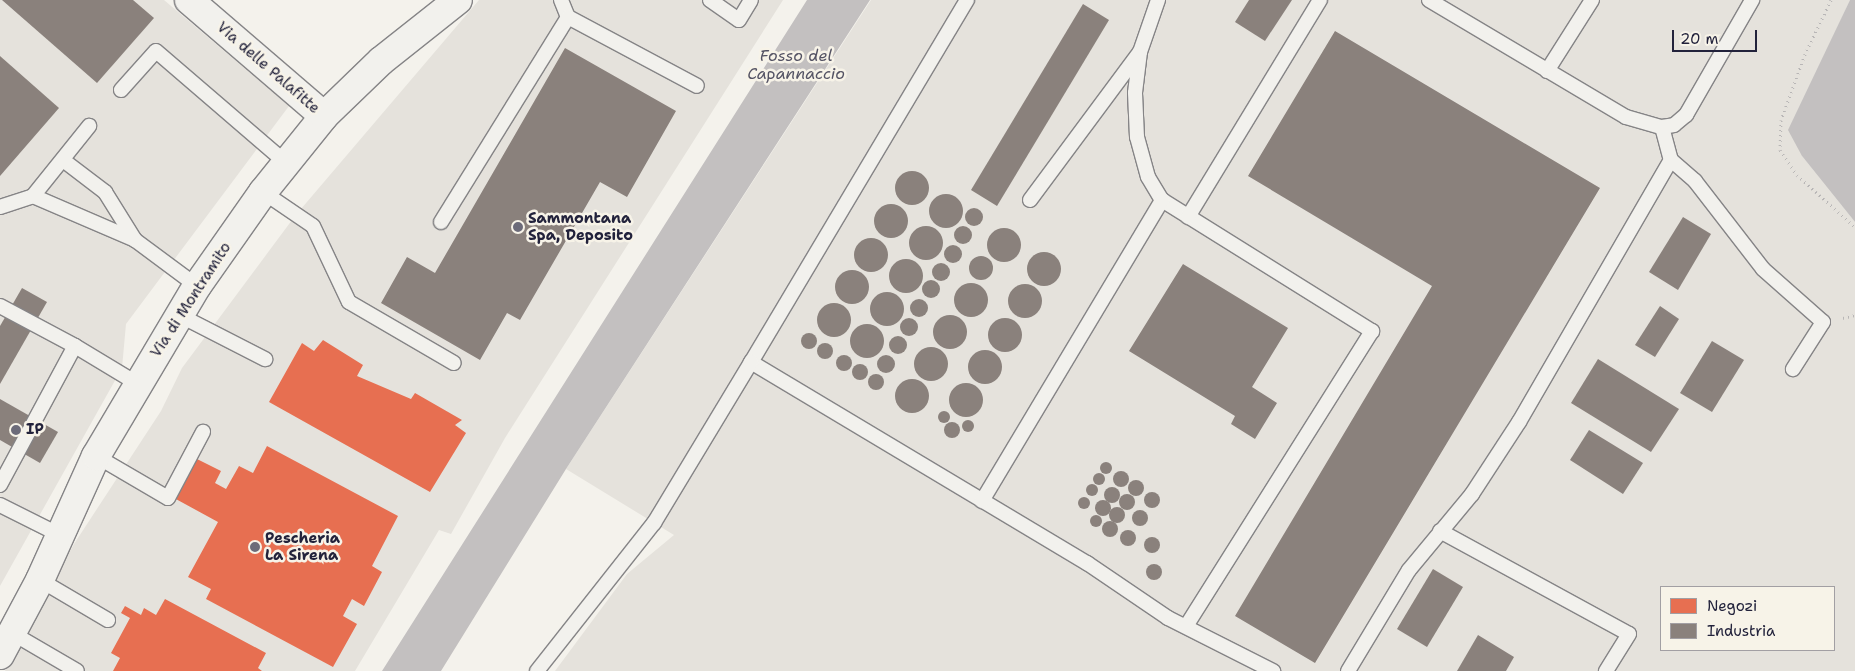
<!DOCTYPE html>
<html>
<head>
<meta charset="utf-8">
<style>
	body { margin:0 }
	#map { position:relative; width:1855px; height:671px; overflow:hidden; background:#f4f2ec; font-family:"Shantell Sans",sans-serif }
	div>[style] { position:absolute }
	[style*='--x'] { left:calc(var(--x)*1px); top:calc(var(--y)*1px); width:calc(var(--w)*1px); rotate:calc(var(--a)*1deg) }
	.built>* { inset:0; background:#e5e2dc }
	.water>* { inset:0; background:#c3c0c0 }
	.shops>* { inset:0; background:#e76f51 }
	.industry>* { inset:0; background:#8a817c }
	.round { border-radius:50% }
	.path>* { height:3px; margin-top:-1.5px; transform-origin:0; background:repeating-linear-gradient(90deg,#b8b6b6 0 1px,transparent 0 5px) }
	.roads { filter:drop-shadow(1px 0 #858486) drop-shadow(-1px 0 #858486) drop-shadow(0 1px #858486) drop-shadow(0 -1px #858486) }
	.lane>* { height:14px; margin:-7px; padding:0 7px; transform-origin:7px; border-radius:7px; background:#f2f1ed }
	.street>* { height:28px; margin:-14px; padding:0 14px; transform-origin:14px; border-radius:14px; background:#f2f1ed }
	.secondary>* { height:28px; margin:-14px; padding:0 14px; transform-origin:14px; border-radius:14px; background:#f2f1ed }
	.dots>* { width:14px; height:14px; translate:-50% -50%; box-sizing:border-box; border:2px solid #f7f3e8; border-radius:50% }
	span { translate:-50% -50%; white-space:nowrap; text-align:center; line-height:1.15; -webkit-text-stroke:5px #f7f3e8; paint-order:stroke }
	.street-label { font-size:15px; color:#22223b }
	.poi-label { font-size:15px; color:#22223b; font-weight:700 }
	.left { translate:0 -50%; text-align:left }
	.water-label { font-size:16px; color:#535263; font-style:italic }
	.legend { position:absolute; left:1660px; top:586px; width:175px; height:65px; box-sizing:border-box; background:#f7f3e8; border:1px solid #a29fa3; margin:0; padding:6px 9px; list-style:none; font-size:15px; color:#22223b }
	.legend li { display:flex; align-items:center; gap:10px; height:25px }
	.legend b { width:25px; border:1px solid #a29fa3 }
	.scale { position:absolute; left:1672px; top:30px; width:85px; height:22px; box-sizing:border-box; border:2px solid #22223b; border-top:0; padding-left:6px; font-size:15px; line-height:18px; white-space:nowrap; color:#22223b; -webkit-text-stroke:4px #f7f3e8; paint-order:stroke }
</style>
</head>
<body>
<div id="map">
	<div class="built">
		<i style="clip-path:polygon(0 0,164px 0,289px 106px,126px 324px,122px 368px,0 586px)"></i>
		<i style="clip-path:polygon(479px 0,783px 0,505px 438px,451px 534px,439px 530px,355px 671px,5px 671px,74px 544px,161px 411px,182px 368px,295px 216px)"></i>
		<i style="clip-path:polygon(evenodd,871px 0,1850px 0,1812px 83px,1802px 156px,1855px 222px,1855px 671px,555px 671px,627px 574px,674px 535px,566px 469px,871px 0,1661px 587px,1834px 587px,1834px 650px,1661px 650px,1661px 587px)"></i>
	</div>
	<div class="water">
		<i style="clip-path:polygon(807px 0,870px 0,566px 469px,441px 671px,382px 671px)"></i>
		<i style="clip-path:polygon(1850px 0,1855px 0,1855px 222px,1802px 156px,1788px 130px)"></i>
	</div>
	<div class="shops">
		<i style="clip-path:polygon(323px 340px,363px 365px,357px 376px,411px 399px,415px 393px,462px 420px,455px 425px,466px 433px,430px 492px,269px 402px,302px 343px,314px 351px)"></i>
		<i style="clip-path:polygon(267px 446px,398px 516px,372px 566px,382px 572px,364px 606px,352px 599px,343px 616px,357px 624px,333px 667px,206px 599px,211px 589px,188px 577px,218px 522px,174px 498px,195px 458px,221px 471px,215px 483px,226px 489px,239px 466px,253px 473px)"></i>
		<i style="clip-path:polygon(165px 599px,266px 653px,258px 668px,262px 671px,113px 671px,120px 658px,111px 653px,130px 618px,121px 613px,125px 606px,141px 615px,144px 608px,156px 615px)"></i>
	</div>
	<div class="industry">
		<i style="clip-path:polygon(2px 0,133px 0,154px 18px,97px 83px)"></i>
		<i style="clip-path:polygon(1249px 0,1292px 0,1265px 41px,1235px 22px)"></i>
		<i style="clip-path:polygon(1083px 4px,1109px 20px,997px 206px,971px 190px)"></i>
		<i style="clip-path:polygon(1335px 31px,1600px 188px,1315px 663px,1235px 616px,1432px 286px,1248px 176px)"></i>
		<i style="clip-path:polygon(565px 48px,676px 111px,627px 197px,600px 182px,520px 320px,507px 313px,480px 360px,381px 303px,407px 257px,435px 273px)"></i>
		<i style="clip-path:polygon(0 56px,59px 108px,0 176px)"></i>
		<i class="round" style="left:895px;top:171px;width:34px;height:34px"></i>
		<i class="round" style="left:929px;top:194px;width:34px;height:34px"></i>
		<i class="round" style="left:874px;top:204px;width:34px;height:34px"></i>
		<i class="round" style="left:965px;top:208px;width:18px;height:18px"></i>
		<i style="clip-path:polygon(1683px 217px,1711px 234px,1678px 290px,1649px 272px)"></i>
		<i class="round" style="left:954px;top:226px;width:18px;height:18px"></i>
		<i class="round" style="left:909px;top:226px;width:34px;height:34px"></i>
		<i class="round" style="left:987px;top:228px;width:34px;height:34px"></i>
		<i class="round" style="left:854px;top:238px;width:34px;height:34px"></i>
		<i class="round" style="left:944px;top:245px;width:18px;height:18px"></i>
		<i class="round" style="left:1027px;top:252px;width:34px;height:34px"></i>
		<i class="round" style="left:969px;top:256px;width:24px;height:24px"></i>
		<i class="round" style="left:889px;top:259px;width:34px;height:34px"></i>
		<i class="round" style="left:932px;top:263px;width:18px;height:18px"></i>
		<i style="clip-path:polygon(1183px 264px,1288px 328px,1252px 387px,1277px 403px,1255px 439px,1231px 424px,1235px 416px,1129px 351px)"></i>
		<i class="round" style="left:835px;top:270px;width:34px;height:34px"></i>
		<i class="round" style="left:922px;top:280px;width:18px;height:18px"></i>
		<i class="round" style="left:954px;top:283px;width:34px;height:34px"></i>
		<i class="round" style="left:1008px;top:284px;width:34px;height:34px"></i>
		<i style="clip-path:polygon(22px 288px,47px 302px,0 384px,0 326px)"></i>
		<i class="round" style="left:870px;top:292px;width:34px;height:34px"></i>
		<i class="round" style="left:910px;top:299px;width:18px;height:18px"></i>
		<i class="round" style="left:817px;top:303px;width:34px;height:34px"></i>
		<i style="clip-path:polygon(1660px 306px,1679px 319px,1655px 357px,1635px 345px)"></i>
		<i class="round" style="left:933px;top:315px;width:34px;height:34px"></i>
		<i class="round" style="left:900px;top:318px;width:18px;height:18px"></i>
		<i class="round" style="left:988px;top:318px;width:34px;height:34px"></i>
		<i class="round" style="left:850px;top:324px;width:34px;height:34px"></i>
		<i class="round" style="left:801px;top:333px;width:16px;height:16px"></i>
		<i class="round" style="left:889px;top:336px;width:18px;height:18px"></i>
		<i style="clip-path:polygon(1712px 341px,1744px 360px,1712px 412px,1680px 393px)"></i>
		<i class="round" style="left:817px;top:343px;width:16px;height:16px"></i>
		<i class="round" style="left:914px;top:347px;width:34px;height:34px"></i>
		<i class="round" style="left:968px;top:350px;width:34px;height:34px"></i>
		<i class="round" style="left:877px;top:355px;width:18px;height:18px"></i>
		<i class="round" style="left:836px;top:355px;width:16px;height:16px"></i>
		<i style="clip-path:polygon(1598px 359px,1679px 409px,1651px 452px,1571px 403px)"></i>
		<i class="round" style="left:852px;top:364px;width:16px;height:16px"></i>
		<i class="round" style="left:868px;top:374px;width:16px;height:16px"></i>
		<i class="round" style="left:895px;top:379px;width:34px;height:34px"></i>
		<i class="round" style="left:949px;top:383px;width:34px;height:34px"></i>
		<i style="clip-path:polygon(0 399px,58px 432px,40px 463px,0 440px)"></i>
		<i class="round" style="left:938px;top:411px;width:12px;height:12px"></i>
		<i class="round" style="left:962px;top:420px;width:12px;height:12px"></i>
		<i class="round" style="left:944px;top:422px;width:16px;height:16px"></i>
		<i style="clip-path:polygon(1589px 430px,1643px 463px,1623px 494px,1570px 460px)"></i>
		<i class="round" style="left:1100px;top:462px;width:12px;height:12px"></i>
		<i class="round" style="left:1113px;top:471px;width:16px;height:16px"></i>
		<i class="round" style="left:1093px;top:473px;width:12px;height:12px"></i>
		<i class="round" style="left:1128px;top:480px;width:16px;height:16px"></i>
		<i class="round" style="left:1086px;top:484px;width:12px;height:12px"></i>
		<i class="round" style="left:1104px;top:487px;width:16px;height:16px"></i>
		<i class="round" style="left:1144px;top:492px;width:16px;height:16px"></i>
		<i class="round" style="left:1119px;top:494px;width:16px;height:16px"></i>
		<i class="round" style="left:1078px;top:497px;width:12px;height:12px"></i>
		<i class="round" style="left:1095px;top:500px;width:16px;height:16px"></i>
		<i class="round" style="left:1109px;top:507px;width:16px;height:16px"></i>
		<i class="round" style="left:1132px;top:510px;width:16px;height:16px"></i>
		<i class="round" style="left:1090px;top:515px;width:12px;height:12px"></i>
		<i class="round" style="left:1102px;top:521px;width:16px;height:16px"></i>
		<i class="round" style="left:1120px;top:530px;width:16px;height:16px"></i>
		<i class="round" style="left:1144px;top:537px;width:16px;height:16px"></i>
		<i class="round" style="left:1146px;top:564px;width:16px;height:16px"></i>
		<i style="clip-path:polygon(1433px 569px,1463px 587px,1427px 647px,1397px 629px)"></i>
		<i style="clip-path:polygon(1478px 635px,1514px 657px,1506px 671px,1457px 671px)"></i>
	</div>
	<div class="path">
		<i style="--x:1831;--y:0;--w:60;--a:115.7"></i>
		<i style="--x:1805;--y:54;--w:70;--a:110"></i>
		<i style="--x:1781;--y:120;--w:30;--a:92"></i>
		<i style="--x:1780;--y:150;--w:30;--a:56"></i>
		<i style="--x:1797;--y:175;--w:78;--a:41.9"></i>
		<i style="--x:1843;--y:318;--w:12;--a:-14"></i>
	</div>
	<div class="roads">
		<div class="lane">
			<i style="--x:561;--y:0;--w:18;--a:68"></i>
			<i style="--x:568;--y:17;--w:146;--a:28.1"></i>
			<i style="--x:710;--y:0;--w:35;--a:35"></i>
			<i style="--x:739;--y:20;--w:23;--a:-59"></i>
			<i style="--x:967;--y:0;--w:422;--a:120.8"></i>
			<i style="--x:751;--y:362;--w:392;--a:30.9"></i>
			<i style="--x:1087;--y:563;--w:98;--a:34.2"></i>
			<i style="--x:1168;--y:618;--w:118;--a:26.8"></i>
			<i style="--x:1429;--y:0;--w:229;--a:30.7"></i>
			<i style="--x:1626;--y:117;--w:37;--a:16"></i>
			<i style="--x:1662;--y:127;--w:12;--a:-9"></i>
			<i style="--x:1674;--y:125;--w:16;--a:-40"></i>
			<i style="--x:1686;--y:115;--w:133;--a:-60.1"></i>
			<i style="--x:1140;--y:52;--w:41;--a:97"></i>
			<i style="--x:1135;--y:93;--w:44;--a:87.4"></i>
			<i style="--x:1137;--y:137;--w:41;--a:74.6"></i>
			<i style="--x:1148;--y:177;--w:27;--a:59"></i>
			<i style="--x:1162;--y:200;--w:248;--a:32"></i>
			<i style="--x:1372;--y:331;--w:347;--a:122.2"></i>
			<i style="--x:1547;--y:71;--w:84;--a:-57.6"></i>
			<i style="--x:121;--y:90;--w:52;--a:-48.1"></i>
			<i style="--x:156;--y:51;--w:172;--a:40.7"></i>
			<i style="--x:1662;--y:127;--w:34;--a:75"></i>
			<i style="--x:63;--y:160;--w:53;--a:37.3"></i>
			<i style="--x:105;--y:192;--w:57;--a:58"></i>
			<i style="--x:135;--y:240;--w:77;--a:36.6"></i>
			<i style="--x:263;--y:192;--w:60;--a:34.2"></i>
			<i style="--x:313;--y:226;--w:84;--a:64.7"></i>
			<i style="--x:349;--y:302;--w:121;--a:30.2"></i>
			<i style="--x:33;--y:196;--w:111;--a:23.3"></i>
			<i style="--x:1030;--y:200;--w:184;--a:-53.4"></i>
			<i style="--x:1140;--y:52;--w:55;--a:-70.9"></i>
			<i style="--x:0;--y:207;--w:35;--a:-18"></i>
			<i style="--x:33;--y:196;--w:90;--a:-51.3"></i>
			<i style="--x:1188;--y:217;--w:254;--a:-58.7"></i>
			<i style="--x:441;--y:222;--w:241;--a:-58.2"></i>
			<i style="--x:0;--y:306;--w:85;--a:28.1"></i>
			<i style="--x:179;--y:315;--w:97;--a:27.1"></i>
			<i style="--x:96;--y:456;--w:83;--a:30.3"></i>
			<i style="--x:168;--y:498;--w:75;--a:-62.1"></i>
			<i style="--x:0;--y:485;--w:158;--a:-61.7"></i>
			<i style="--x:75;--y:346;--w:74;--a:31.1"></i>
			<i style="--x:982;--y:501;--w:351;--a:-59.1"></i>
			<i style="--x:0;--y:505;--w:67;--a:26.6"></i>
			<i style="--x:1440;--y:531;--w:215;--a:28.6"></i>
			<i style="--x:1629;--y:634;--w:44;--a:121.9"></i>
			<i style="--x:40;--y:580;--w:79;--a:30.5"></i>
			<i style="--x:12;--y:633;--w:75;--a:30.3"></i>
			<i style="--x:537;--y:671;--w:189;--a:-51.7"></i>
			<i style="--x:654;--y:523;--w:188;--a:-58.9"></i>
			<i style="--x:1348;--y:671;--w:118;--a:-58.9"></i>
			<i style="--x:1409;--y:570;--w:99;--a:-50.3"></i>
			<i style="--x:1472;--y:494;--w:86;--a:-56.9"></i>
			<i style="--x:1519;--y:422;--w:303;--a:-59.9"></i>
			<i style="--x:1671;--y:160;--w:32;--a:41"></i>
			<i style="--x:1695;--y:181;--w:111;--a:52.3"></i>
			<i style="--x:1763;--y:269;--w:80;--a:41.5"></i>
			<i style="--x:1823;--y:322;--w:56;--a:122.6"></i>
		</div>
		<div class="street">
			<i style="--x:189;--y:0;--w:178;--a:40.7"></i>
		</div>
		<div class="secondary">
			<i style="--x:0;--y:655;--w:85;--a:-61.9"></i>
			<i style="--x:40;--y:580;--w:136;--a:-65.7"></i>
			<i style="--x:96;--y:456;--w:198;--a:-59.3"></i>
			<i style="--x:197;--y:286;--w:115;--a:-54.9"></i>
			<i style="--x:263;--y:192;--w:97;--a:-51.2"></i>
			<i style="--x:324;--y:116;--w:79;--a:-44"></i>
			<i style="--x:381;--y:61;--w:98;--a:-38.4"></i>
		</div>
	</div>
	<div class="dots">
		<i style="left:518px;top:227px;background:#6c6b79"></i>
		<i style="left:16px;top:430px;background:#6c6b79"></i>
		<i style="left:255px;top:547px;background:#6c6b79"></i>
	</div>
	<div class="street-label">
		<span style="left:268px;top:68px;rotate:41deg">Via delle Palafitte</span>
		<span style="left:191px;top:300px;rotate:-57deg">Via di Montramito</span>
	</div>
	<div class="poi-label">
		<span class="left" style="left:528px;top:227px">Sammontana<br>Spa, Deposito</span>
		<span class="left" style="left:26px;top:430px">IP</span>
		<span class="left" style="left:265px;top:547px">Pescheria<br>La Sirena</span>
	</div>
	<div class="water-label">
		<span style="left:796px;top:65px">Fosso del<br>Capannaccio</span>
	</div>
	<ul class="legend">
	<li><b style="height:14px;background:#e76f51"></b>Negozi</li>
	<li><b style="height:14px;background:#8a817c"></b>Industria</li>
	</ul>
	<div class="scale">20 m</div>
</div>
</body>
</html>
